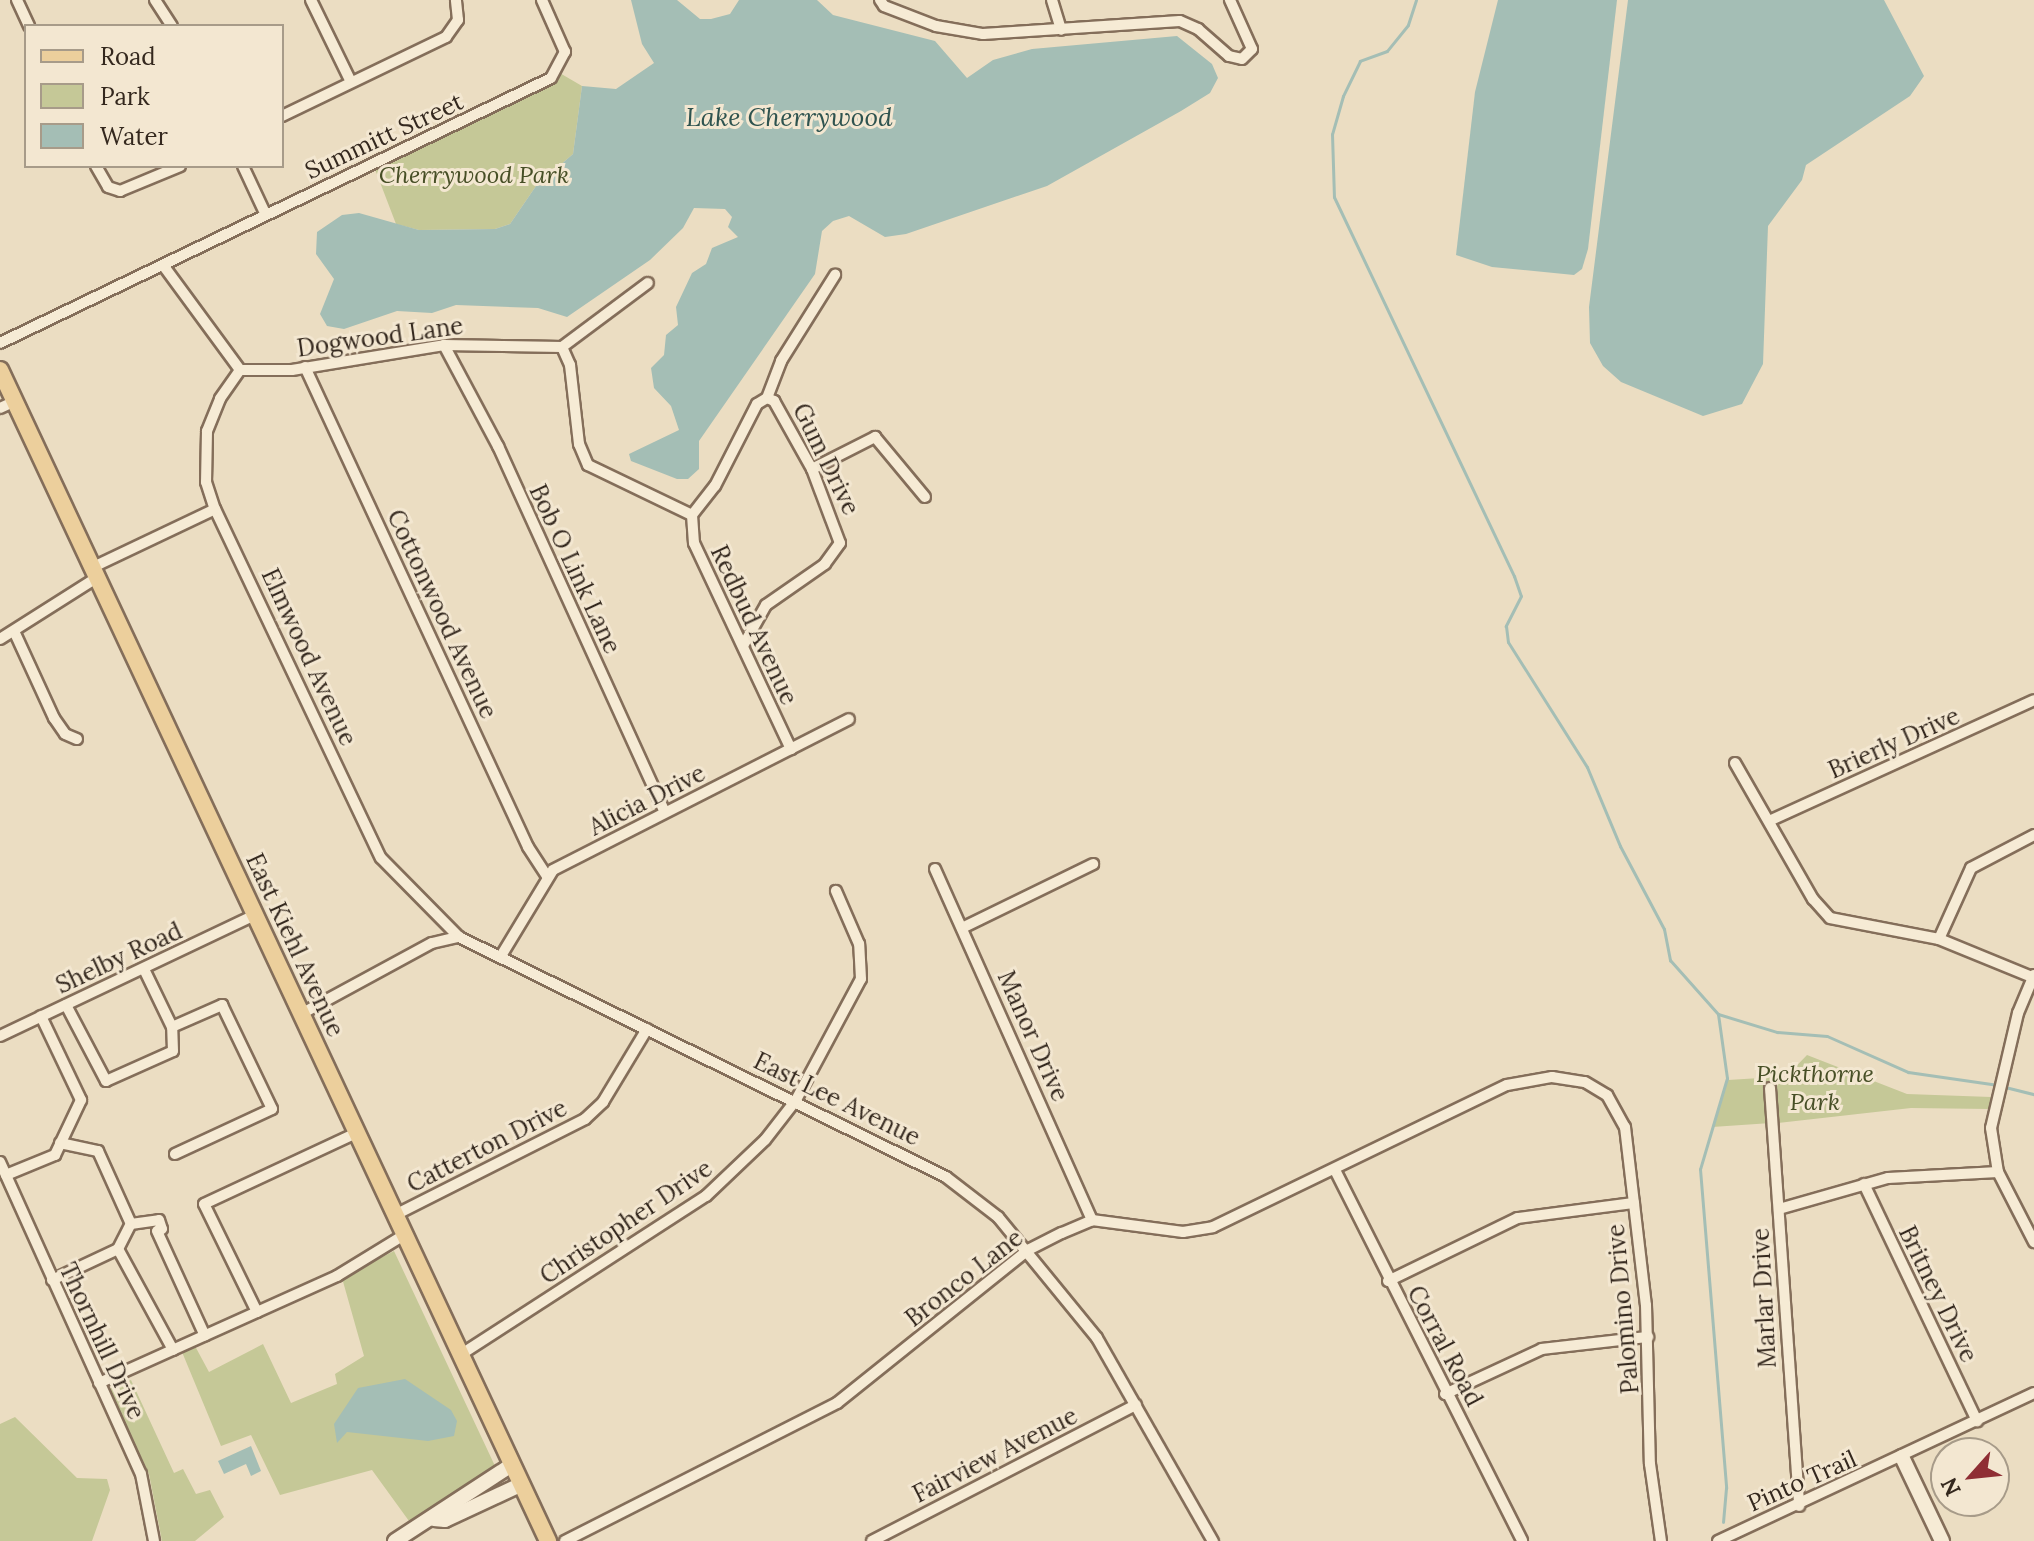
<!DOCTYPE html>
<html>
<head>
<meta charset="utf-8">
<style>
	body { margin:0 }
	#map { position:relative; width:2034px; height:1541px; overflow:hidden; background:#ebddc2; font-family:Lora,serif }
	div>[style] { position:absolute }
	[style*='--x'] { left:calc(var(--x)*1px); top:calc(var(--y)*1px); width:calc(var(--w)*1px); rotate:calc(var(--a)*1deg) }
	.green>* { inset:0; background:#c5c897 }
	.water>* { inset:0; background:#a4beb5 }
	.stream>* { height:3px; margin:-1.5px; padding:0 1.5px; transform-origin:1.5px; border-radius:1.5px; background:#a4beb5 }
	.roads { filter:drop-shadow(2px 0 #846e5a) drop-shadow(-2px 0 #846e5a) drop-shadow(0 2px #846e5a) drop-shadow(0 -2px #846e5a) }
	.minor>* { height:10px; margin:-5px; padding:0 5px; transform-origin:5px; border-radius:5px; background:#f6ebd5 }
	.tertiary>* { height:14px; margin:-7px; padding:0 7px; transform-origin:7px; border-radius:7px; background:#f6ebd5 }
	.primary>* { height:16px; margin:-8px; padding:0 8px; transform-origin:8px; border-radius:8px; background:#eccf9c }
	span { translate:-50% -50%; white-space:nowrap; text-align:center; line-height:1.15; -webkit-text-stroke:6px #f3e7d1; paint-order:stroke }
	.street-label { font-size:24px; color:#34281e }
	.park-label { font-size:24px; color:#474f26; font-style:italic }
	.water-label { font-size:26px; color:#2e534f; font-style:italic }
	.legend { position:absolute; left:24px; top:24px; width:260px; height:144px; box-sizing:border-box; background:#f3e7d1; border:2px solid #a79b89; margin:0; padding:10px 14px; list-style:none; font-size:24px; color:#34281e }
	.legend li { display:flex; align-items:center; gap:16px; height:40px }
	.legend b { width:40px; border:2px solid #a79b89 }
	.north { position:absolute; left:1930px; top:1437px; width:80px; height:80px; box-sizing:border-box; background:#f3e7d1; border:2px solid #a79b89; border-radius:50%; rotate:243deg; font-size:22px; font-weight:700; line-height:32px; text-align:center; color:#34281e }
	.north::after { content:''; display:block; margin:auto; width:28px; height:36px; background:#8f2e34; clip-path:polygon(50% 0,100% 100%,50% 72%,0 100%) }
</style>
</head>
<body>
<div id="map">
	<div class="green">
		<i style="clip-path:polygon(558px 72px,582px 86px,573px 154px,536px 186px,510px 224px,495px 229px,419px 230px,396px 224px,373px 164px)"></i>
		<i style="clip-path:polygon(1807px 1055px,1907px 1094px,1991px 1097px,1989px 1109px,1911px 1108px,1778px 1123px,1775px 1088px)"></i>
		<i style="clip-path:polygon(1776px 1077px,1768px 1090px,1771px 1123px,1712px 1127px,1728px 1080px)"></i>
		<i style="clip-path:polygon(394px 1251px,495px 1466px,409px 1521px,372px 1470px,280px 1495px,251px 1435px,221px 1446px,182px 1352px,195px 1346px,209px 1372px,263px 1344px,291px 1403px,337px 1384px,335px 1374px,364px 1356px,342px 1278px)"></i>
		<i style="clip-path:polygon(131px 1380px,174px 1473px,183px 1469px,196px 1494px,210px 1490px,224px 1517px,195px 1541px,162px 1541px,149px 1474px,109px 1389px)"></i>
		<i style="clip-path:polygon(15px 1417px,77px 1478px,107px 1479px,110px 1490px,92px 1541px,0 1541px,0 1424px)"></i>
	</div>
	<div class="water">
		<i style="clip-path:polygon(631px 0,677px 0,700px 19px,711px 19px,730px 14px,739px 0,817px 0,833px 15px,935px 41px,967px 78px,993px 60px,1032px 49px,1177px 36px,1212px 64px,1218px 78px,1210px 93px,1181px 111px,1047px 186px,906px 234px,885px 237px,849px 216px,833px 221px,822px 231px,815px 274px,699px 441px,699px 469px,688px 479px,677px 479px,631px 461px,629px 454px,679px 430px,671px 406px,654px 388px,651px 368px,664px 355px,666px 335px,678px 325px,676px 307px,692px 273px,706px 264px,712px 248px,738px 237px,728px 227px,732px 217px,725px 209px,694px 208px,683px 228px,650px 260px,567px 317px,538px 308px,456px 305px,432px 313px,397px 311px,344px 329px,327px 326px,320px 314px,334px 279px,316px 254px,317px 232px,342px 215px,359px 213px,419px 230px,495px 229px,510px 224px,536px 186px,573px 154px,582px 86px,616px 89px,654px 63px,642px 44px)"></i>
		<i style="clip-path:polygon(1498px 0,1617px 0,1588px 249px,1582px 269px,1574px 275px,1492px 267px,1456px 255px,1475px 92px)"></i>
		<i style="clip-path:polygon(1628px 0,1884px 0,1924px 76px,1910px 96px,1806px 165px,1802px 180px,1768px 226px,1763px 364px,1742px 404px,1703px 416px,1621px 382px,1603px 366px,1590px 343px,1589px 307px)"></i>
		<i style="clip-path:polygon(405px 1379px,451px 1410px,457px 1421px,454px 1436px,428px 1441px,347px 1432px,337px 1443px,334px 1424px,358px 1388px)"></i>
		<i style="clip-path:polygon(251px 1446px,261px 1471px,251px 1476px,246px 1464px,224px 1474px,218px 1461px)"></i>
	</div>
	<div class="stream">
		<i style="--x:1416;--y:0;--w:26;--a:108"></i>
		<i style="--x:1408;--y:25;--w:33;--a:129"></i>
		<i style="--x:1387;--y:51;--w:29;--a:160"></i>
		<i style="--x:1360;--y:61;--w:39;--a:116"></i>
		<i style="--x:1343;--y:96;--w:40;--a:106"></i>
		<i style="--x:1332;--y:134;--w:63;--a:88.2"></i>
		<i style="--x:1334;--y:197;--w:420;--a:64.6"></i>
		<i style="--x:1514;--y:576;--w:21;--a:71"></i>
		<i style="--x:1521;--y:596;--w:34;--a:117"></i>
		<i style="--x:1506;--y:626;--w:16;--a:83"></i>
		<i style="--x:1508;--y:642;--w:148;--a:57.7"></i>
		<i style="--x:1587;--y:767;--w:86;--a:67.3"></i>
		<i style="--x:1620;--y:846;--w:94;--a:62.1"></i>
		<i style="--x:1664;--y:929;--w:32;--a:79"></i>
		<i style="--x:1670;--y:960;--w:72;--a:48.4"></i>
		<i style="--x:1718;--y:1014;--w:62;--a:17"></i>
		<i style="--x:1777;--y:1032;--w:50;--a:4.6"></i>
		<i style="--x:1827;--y:1036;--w:89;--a:24"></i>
		<i style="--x:1908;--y:1072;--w:91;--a:8.2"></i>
		<i style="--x:1718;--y:1014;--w:65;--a:82"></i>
		<i style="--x:1727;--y:1078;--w:95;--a:106.5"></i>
		<i style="--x:1700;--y:1169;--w:320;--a:85.3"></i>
		<i style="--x:1726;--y:1488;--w:34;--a:95"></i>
		<i style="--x:2005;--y:1087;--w:30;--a:14"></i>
	</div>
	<div class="roads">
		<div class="minor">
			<i style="--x:17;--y:0;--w:29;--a:65"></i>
			<i style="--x:155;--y:0;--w:31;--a:57"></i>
			<i style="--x:311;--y:0;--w:91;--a:64"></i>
			<i style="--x:880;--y:0;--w:7;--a:56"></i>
			<i style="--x:884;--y:6;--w:56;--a:21"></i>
			<i style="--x:936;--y:26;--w:48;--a:9.7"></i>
			<i style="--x:983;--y:34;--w:197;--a:-3.8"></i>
			<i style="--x:1180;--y:21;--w:20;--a:24"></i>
			<i style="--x:1198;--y:29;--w:41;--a:41.1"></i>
			<i style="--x:1229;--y:56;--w:13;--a:13"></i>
			<i style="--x:1242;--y:59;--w:14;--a:-45"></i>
			<i style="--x:1252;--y:49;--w:54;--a:-114.2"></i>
			<i style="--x:1052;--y:0;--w:31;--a:73"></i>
			<i style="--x:282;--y:116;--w:182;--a:-25.7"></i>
			<i style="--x:446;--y:37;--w:21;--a:-55"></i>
			<i style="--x:458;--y:20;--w:20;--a:-96"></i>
			<i style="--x:96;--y:166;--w:24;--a:60"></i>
			<i style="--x:108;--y:187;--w:13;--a:18"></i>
			<i style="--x:120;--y:191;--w:65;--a:-22.6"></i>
			<i style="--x:243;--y:166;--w:52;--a:64.9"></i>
			<i style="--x:163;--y:265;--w:130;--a:53.7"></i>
			<i style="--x:240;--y:370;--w:52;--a:0"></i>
			<i style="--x:292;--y:370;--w:154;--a:-9.3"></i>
			<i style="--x:444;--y:345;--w:118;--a:1"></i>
			<i style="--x:562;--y:347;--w:20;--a:66"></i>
			<i style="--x:570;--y:365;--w:80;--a:83.5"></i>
			<i style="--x:579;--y:444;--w:23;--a:67"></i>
			<i style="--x:588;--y:465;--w:115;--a:25.7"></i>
			<i style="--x:0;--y:343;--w:611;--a:-25.68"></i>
			<i style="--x:551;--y:78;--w:30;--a:-62"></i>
			<i style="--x:565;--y:52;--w:57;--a:-113.9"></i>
			<i style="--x:444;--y:345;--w:115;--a:61.9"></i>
			<i style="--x:498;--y:446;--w:402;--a:65.5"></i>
			<i style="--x:562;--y:347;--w:107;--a:-36.7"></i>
			<i style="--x:305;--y:367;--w:529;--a:65.08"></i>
			<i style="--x:528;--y:847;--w:35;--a:57"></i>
			<i style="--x:240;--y:370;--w:35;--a:125"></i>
			<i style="--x:220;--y:399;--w:35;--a:112"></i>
			<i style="--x:207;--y:431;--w:51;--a:91.1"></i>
			<i style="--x:206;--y:482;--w:28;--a:72"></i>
			<i style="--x:215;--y:509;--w:386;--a:64.6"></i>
			<i style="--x:381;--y:858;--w:111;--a:45.4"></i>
			<i style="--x:767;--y:398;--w:40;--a:-69"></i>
			<i style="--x:781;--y:361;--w:102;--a:-57.9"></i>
			<i style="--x:0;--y:408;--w:17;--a:-25"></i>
			<i style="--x:812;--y:469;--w:71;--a:-26.9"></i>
			<i style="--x:875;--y:437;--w:78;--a:50.2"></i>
			<i style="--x:692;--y:515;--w:37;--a:-52"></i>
			<i style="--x:715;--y:486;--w:92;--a:-62.9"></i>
			<i style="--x:757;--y:404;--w:12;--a:-31"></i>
			<i style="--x:767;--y:398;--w:8;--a:23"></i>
			<i style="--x:774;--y:401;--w:78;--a:60.8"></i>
			<i style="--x:812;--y:469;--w:79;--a:69.3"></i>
			<i style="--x:840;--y:543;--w:26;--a:126"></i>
			<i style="--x:825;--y:564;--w:72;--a:145.2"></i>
			<i style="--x:766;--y:605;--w:45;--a:119.4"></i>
			<i style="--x:692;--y:515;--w:28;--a:86"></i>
			<i style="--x:694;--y:543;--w:228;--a:64.8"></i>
			<i style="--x:93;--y:567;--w:135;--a:-25.4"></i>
			<i style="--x:14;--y:631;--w:96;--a:65.3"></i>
			<i style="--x:54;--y:718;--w:19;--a:55"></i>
			<i style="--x:65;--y:734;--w:13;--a:23"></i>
			<i style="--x:0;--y:639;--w:114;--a:-32.4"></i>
			<i style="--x:1735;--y:763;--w:157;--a:60.2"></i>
			<i style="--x:1813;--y:899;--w:25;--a:48"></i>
			<i style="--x:1830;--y:918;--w:111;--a:10.9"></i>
			<i style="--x:1939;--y:939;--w:100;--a:22.2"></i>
			<i style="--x:1769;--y:821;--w:291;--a:-24.5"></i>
			<i style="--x:935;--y:869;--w:385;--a:65.9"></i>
			<i style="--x:962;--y:928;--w:146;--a:-26"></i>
			<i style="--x:1939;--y:939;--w:78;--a:-65.7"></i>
			<i style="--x:1971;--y:868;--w:71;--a:-27.6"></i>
			<i style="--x:501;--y:956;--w:100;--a:-58.8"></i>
			<i style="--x:553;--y:870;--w:332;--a:-27"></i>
			<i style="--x:2034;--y:975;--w:41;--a:112.8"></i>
			<i style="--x:2018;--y:1013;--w:118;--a:103.2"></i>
			<i style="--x:1991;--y:1128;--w:45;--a:81"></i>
			<i style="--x:1998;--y:1172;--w:79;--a:62.8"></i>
			<i style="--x:66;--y:1005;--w:86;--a:62.2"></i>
			<i style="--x:106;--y:1081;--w:73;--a:-24.1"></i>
			<i style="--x:173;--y:1051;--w:24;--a:-92"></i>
			<i style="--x:172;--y:1027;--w:64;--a:-115.8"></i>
			<i style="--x:301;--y:1014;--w:149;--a:-28.5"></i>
			<i style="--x:432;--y:943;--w:28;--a:-13"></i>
			<i style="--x:459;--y:937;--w:543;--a:26.23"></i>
			<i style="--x:946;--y:1177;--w:66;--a:37.6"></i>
			<i style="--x:998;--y:1217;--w:156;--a:50.7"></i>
			<i style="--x:1097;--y:1338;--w:234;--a:60.3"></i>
			<i style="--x:172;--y:1027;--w:55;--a:-23.7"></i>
			<i style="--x:222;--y:1005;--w:115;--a:64.3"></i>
			<i style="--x:272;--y:1109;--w:107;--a:155.1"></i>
			<i style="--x:0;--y:1036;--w:282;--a:-25.4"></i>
			<i style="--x:1770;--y:1088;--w:419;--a:86"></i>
			<i style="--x:60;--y:1143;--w:39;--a:12"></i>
			<i style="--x:98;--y:1151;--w:80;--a:65.7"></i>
			<i style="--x:131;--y:1224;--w:28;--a:-8"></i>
			<i style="--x:159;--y:1220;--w:9;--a:72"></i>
			<i style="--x:162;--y:1229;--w:5;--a:158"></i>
			<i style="--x:157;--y:1231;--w:115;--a:65.4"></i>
			<i style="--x:0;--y:1162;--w:342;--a:65.7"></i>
			<i style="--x:141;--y:1474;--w:68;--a:79"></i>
			<i style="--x:1335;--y:1170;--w:415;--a:63.2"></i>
			<i style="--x:6;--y:1175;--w:53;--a:-22.2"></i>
			<i style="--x:55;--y:1155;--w:61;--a:-64.7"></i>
			<i style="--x:81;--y:1100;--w:93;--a:-115.5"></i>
			<i style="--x:1864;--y:1184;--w:263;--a:64.5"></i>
			<i style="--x:1779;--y:1209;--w:113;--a:-15.9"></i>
			<i style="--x:1888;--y:1178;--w:110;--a:-3.1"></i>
			<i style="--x:395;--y:1215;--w:213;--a:-26.8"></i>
			<i style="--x:585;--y:1119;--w:25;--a:-43"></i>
			<i style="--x:603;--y:1102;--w:85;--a:-58.9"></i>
			<i style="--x:118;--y:1249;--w:115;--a:61.4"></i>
			<i style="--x:52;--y:1280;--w:73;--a:-25.2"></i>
			<i style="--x:118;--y:1249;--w:28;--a:-63"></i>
			<i style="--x:1388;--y:1281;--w:144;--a:-25.9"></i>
			<i style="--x:1518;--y:1218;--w:117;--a:-7.4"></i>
			<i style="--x:257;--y:1312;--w:120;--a:-116.1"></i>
			<i style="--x:204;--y:1204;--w:168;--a:-25"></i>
			<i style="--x:460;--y:1355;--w:293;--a:-32.9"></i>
			<i style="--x:706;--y:1196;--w:81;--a:-43.5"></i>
			<i style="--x:765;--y:1140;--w:51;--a:-52.2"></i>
			<i style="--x:796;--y:1100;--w:137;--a:-61.8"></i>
			<i style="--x:861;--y:979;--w:35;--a:-93"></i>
			<i style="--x:859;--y:944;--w:58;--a:-113.5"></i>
			<i style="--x:99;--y:1383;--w:261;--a:-24.2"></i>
			<i style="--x:337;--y:1276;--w:79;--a:-31.5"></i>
			<i style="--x:1445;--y:1394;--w:107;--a:-24.9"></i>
			<i style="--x:1542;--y:1349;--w:107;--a:-6.5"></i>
			<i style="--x:565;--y:1541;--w:305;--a:-26.9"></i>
			<i style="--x:837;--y:1403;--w:245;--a:-38.7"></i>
			<i style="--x:1028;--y:1250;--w:38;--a:-27"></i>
			<i style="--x:1062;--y:1233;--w:33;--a:-23"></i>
			<i style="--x:1092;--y:1220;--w:92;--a:7.5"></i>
			<i style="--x:1183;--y:1232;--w:30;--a:-9"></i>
			<i style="--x:1213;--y:1227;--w:326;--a:-25.8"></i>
			<i style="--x:1507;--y:1085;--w:46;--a:-10.1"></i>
			<i style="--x:1552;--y:1077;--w:33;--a:9"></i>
			<i style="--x:1585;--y:1082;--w:26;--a:31"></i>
			<i style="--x:1607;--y:1095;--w:37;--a:61"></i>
			<i style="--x:1625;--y:1127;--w:179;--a:83.3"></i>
			<i style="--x:1646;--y:1305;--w:159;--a:88.6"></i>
			<i style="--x:1650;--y:1464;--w:78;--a:81.9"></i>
			<i style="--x:872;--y:1541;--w:297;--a:-27.3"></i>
			<i style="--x:1718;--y:1541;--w:349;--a:-25.1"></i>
		</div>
		<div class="tertiary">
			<i style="--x:1902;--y:1457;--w:93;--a:64.5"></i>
			<i style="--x:434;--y:1519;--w:11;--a:5"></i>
			<i style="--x:445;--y:1520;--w:83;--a:-25"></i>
			<i style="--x:395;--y:1541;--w:137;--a:-33.1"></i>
		</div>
		<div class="primary">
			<i style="--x:0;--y:370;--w:1293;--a:64.92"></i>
		</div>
	</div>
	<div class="street-label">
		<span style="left:384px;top:136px;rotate:-25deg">Summitt Street</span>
		<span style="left:380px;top:337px;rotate:-8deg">Dogwood Lane</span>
		<span style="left:826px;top:459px;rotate:64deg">Gum Drive</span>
		<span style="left:575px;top:569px;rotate:65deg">Bob O Link Lane</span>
		<span style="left:442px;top:614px;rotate:65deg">Cottonwood Avenue</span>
		<span style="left:754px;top:625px;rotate:65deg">Redbud Avenue</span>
		<span style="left:309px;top:657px;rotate:65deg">Elmwood Avenue</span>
		<span style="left:1894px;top:743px;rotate:-24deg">Brierly Drive</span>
		<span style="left:647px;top:800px;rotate:-27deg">Alicia Drive</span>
		<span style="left:295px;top:945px;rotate:65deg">East Kiehl Avenue</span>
		<span style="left:119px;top:958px;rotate:-25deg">Shelby Road</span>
		<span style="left:1033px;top:1036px;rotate:66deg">Manor Drive</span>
		<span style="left:837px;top:1099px;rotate:26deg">East Lee Avenue</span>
		<span style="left:487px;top:1146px;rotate:-27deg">Catterton Drive</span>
		<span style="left:626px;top:1222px;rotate:-34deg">Christopher Drive</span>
		<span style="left:964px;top:1278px;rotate:-38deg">Bronco Lane</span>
		<span style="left:1938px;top:1294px;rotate:64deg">Britney Drive</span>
		<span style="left:1764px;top:1298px;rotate:-93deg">Marlar Drive</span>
		<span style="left:1623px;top:1309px;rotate:-95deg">Palomino Drive</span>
		<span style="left:102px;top:1341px;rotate:65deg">Thornhill Drive</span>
		<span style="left:1445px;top:1346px;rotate:62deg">Corral Road</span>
		<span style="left:995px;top:1455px;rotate:-27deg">Fairview Avenue</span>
		<span style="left:1802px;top:1481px;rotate:-24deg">Pinto Trail</span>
	</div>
	<div class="park-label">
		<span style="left:474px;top:175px">Cherrywood Park</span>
		<span style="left:1815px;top:1088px">Pickthorne<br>Park</span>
	</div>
	<div class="water-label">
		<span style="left:789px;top:117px">Lake Cherrywood</span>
	</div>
	<ul class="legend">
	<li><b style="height:10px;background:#eccf9c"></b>Road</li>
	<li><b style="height:22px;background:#c5c897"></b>Park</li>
	<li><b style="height:22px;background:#a4beb5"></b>Water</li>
	</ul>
	<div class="north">N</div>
</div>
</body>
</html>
